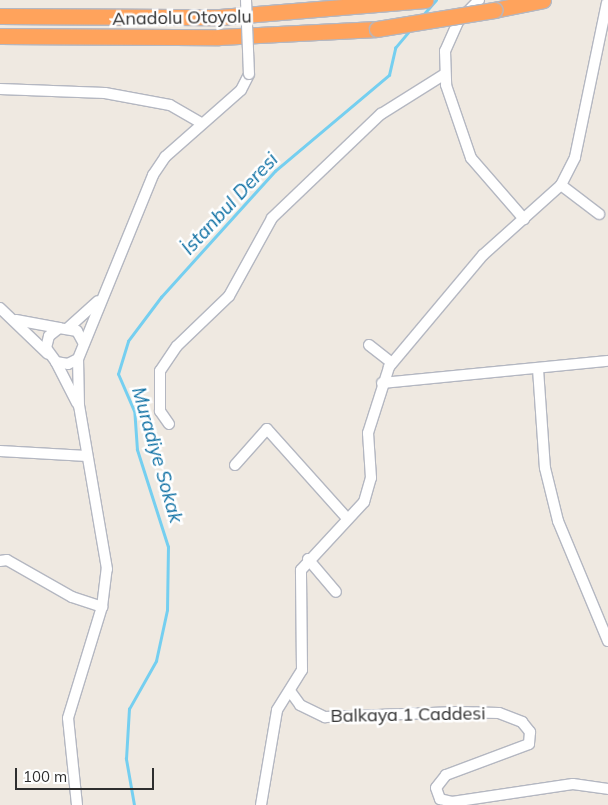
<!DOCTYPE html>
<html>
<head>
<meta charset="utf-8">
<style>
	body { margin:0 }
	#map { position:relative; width:608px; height:805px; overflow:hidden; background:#efe9e1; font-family:Mulish,sans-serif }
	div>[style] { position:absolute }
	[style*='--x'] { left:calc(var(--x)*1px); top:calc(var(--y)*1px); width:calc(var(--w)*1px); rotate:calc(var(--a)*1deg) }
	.stream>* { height:2.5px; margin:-1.25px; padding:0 1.25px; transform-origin:1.25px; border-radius:1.25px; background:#75cff0 }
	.roads { filter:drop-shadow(1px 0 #b4b7c1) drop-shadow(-1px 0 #b4b7c1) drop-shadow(0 1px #b4b7c1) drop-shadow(0 -1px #b4b7c1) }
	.minor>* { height:10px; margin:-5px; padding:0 5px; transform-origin:5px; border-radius:5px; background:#fff }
	.highway>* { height:15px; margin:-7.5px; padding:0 7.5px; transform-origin:7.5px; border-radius:7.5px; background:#ffa35c }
	.bridges { filter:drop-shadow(1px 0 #b4b7c1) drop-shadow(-1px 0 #b4b7c1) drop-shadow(0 1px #b4b7c1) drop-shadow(0 -1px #b4b7c1) }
	.minor-bridge>* { height:10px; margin:-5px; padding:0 5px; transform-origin:5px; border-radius:5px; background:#fff }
	.highway-bridge>* { height:15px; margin:-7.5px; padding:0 7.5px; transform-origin:7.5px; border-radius:7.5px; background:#ffa35c }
	span { translate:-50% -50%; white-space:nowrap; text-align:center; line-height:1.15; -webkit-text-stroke:5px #fff; paint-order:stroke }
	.street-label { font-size:18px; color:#2e2e2e }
	.water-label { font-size:19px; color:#0d6fa3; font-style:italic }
	.scale { position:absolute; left:15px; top:768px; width:139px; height:22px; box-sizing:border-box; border:2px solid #2e2e2e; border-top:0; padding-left:6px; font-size:15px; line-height:18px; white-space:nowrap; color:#2e2e2e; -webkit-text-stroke:4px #fff; paint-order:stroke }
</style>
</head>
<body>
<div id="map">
	<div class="stream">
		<i style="--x:422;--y:16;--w:21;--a:-49"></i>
		<i style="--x:134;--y:805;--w:47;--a:-99.9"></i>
		<i style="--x:126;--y:759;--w:50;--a:-86.6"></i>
		<i style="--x:129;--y:709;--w:55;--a:-60.6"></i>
		<i style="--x:156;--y:661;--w:52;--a:-77.8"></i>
		<i style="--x:167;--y:610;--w:63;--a:-89.1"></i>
		<i style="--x:168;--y:547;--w:102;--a:-107.7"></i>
		<i style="--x:137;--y:450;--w:39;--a:-94"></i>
		<i style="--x:134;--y:411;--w:40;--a:-113.4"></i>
		<i style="--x:118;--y:374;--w:34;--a:-73"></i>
		<i style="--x:128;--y:341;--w:55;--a:-53.1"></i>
		<i style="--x:161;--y:297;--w:170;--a:-47.9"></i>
		<i style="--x:275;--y:171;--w:149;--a:-40.1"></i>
		<i style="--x:389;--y:75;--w:28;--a:-77"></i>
		<i style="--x:395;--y:48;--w:23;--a:-50"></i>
	</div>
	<div class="roads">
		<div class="minor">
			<i style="--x:479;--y:0;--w:30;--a:134"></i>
			<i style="--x:458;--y:22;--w:32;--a:114"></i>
			<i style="--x:445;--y:51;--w:34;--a:88"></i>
			<i style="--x:446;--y:85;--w:77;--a:71.1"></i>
			<i style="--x:471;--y:158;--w:81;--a:49"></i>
			<i style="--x:0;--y:89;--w:105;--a:2.2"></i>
			<i style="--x:105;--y:93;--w:66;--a:10.5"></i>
			<i style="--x:170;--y:105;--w:36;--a:30"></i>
			<i style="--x:561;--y:185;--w:48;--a:37.3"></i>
			<i style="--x:0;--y:308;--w:66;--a:43.8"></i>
			<i style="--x:16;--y:320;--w:44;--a:10.5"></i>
			<i style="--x:68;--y:328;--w:40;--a:-42"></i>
			<i style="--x:83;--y:342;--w:13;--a:-119"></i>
			<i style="--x:77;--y:331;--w:18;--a:-171"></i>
			<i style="--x:59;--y:328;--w:13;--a:141"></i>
			<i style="--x:49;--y:336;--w:12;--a:104"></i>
			<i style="--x:46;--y:348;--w:17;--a:54"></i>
			<i style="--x:56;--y:362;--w:12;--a:9"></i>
			<i style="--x:68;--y:364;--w:11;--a:-27"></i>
			<i style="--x:78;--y:359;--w:199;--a:-67.8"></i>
			<i style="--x:153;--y:175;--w:22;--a:-56"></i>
			<i style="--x:165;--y:157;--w:101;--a:-41.4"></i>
			<i style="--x:241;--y:90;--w:18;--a:-63"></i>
			<i style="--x:369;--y:345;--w:29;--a:38"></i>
			<i style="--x:56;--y:362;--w:46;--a:62.9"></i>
			<i style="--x:538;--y:369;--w:99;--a:86"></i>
			<i style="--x:545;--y:468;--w:55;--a:76.2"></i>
			<i style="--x:558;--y:521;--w:130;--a:67.4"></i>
			<i style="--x:382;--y:383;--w:227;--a:-5.6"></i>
			<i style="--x:169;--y:424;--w:16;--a:-125"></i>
			<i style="--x:160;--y:411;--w:40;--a:-90"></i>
			<i style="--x:160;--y:371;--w:30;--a:-56"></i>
			<i style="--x:177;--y:346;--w:72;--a:-43.9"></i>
			<i style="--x:229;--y:296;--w:89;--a:-61.1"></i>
			<i style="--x:272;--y:218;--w:151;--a:-43.7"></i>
			<i style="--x:381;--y:114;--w:75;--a:-32"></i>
			<i style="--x:0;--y:451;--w:87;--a:3.3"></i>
			<i style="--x:235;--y:465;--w:48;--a:-48.4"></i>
			<i style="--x:267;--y:429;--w:118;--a:48.1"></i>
			<i style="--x:308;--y:559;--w:43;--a:49.7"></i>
			<i style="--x:0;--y:561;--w:7;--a:-8"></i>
			<i style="--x:7;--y:560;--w:75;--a:29.6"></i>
			<i style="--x:72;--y:597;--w:32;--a:18"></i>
			<i style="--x:290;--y:691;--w:17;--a:54"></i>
			<i style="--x:300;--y:705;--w:28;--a:26"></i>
			<i style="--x:325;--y:717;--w:132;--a:-2.2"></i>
			<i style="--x:457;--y:712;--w:42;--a:1.4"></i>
			<i style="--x:499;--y:713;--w:25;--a:21"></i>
			<i style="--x:522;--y:722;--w:13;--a:51"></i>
			<i style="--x:530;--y:732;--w:12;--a:95"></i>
			<i style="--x:529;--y:744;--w:89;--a:159.5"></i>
			<i style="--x:446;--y:775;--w:16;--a:128"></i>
			<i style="--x:436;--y:788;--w:12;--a:70"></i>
			<i style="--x:440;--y:799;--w:12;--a:14"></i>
			<i style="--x:452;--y:802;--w:122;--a:-8.5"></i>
			<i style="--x:573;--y:784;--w:35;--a:8"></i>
			<i style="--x:77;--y:805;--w:87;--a:-95.9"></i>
			<i style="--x:68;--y:718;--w:116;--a:-73"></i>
			<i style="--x:102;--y:607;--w:38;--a:-83"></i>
			<i style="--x:107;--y:569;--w:165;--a:-99.7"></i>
			<i style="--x:79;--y:406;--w:47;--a:-91.2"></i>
			<i style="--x:261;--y:805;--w:96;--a:-80.4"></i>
			<i style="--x:277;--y:710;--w:47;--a:-58"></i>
			<i style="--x:302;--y:670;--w:100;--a:-90.6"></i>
			<i style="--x:301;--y:570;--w:93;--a:-47.2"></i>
			<i style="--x:364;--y:502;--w:25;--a:-74"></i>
			<i style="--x:371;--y:478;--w:45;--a:-93.8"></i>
			<i style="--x:368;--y:433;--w:69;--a:-72.3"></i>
			<i style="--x:389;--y:367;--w:146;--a:-50"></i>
			<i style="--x:483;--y:255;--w:105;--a:-41.9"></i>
			<i style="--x:561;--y:185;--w:31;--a:-63"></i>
			<i style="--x:575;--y:157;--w:157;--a:-78.3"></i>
		</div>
		<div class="highway">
			<i style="--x:494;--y:10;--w:50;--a:-11.5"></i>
			<i style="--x:0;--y:16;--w:220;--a:0.3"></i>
			<i style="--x:220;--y:17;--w:206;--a:-4.7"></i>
			<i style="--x:0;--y:36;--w:219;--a:0.3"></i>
			<i style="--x:219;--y:37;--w:158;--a:-2.9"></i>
		</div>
	</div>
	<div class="bridges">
		<div class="minor-bridge">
			<i style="--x:246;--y:0;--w:74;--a:87.7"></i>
		</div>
		<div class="highway-bridge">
			<i style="--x:377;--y:29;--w:119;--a:-9.2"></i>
		</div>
	</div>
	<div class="street-label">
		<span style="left:182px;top:18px;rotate:-1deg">Anadolu Otoyolu</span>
		<span style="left:408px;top:715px;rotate:-1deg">Balkaya 1 Caddesi</span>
	</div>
	<div class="water-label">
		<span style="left:230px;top:204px;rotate:-47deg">İstanbul Deresi</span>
		<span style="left:157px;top:455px;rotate:74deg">Muradiye Sokak</span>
	</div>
	<div class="scale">100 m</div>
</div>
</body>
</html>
